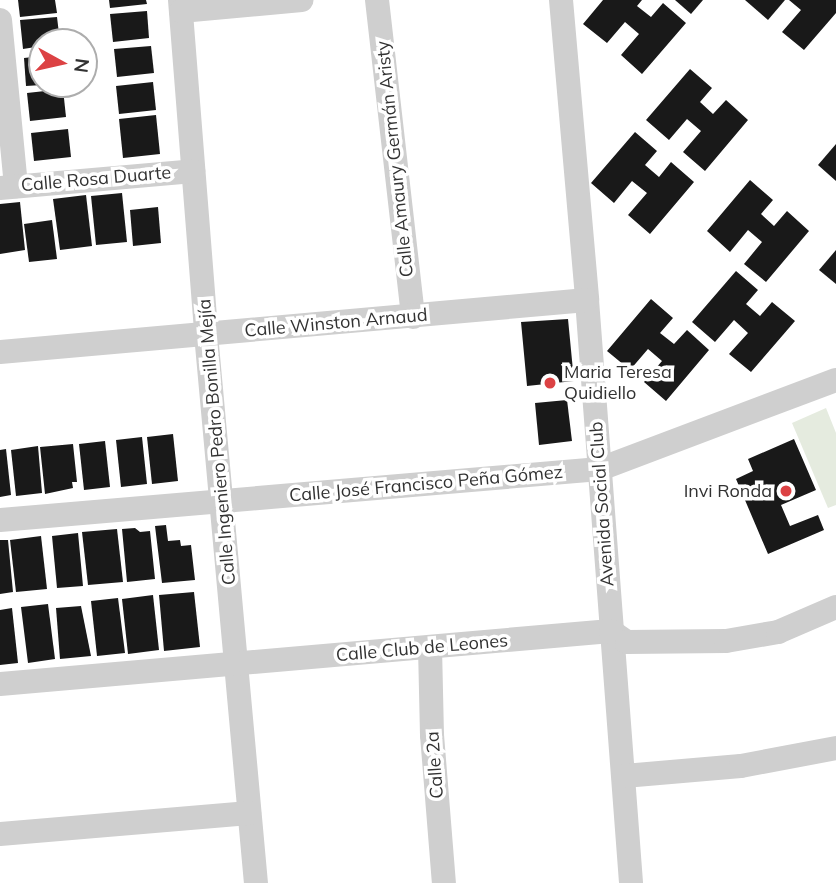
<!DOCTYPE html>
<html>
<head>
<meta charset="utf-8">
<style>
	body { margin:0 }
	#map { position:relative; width:836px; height:883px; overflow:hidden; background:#fff; font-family:Mulish,sans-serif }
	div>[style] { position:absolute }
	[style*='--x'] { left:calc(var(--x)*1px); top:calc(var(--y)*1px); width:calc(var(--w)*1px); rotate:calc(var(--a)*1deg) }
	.green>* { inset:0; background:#e5ebdf }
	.building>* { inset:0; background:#191919 }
	.minor>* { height:24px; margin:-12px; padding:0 12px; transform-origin:12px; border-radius:12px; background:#cfcfcf }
	.dots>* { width:19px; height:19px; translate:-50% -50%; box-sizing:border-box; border:4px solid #fff; border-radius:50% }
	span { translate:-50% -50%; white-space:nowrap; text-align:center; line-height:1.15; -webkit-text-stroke:7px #fff; paint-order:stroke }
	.street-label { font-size:18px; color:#323232 }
	.poi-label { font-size:18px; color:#323232 }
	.left { translate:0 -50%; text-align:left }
	.right { translate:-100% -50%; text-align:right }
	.north { position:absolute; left:28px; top:28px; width:70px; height:70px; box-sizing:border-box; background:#fff; border:2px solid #adadad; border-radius:50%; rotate:98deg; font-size:19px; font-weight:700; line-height:28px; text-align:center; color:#323232 }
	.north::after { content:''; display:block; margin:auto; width:24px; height:32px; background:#dc4244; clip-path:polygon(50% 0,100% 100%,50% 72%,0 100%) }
</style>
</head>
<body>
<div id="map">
	<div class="green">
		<i style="clip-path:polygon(826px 408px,836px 433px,836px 505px,828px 508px,792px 423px)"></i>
	</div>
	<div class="building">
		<i style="clip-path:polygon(18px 0,55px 0,57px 13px,20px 17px)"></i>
		<i style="clip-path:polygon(109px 0,146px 0,147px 4px,110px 8px)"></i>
		<i style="clip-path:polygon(603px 0,642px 0,637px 6px,651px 17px,663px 3px,686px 23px,642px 74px,621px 55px,639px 34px,625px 22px,607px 43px,583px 24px)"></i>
		<i style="clip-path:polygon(675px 0,703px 0,691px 14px)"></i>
		<i style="clip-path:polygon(745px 0,785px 0,768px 20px)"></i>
		<i style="clip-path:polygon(789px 0,836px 0,836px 13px,804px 50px,782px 32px,801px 10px)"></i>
		<i style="clip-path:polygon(147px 11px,149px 38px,113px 42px,110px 14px)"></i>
		<i style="clip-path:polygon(57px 17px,60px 42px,42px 42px,42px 46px,23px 49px,20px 20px)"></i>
		<i style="clip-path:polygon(151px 46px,154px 73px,117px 77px,114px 49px)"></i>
		<i style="clip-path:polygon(42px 56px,42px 85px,26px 86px,24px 58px)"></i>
		<i style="clip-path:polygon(690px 69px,712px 88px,700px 102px,713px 114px,726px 100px,748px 120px,705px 171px,683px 152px,701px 131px,687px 119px,669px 140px,646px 120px)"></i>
		<i style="clip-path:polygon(153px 82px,156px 110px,119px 114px,116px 86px)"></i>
		<i style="clip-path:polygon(63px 89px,66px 117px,30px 121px,27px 93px)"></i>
		<i style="clip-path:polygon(156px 115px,160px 154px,123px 158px,119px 119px)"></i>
		<i style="clip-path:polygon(68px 129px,71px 157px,34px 161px,31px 133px)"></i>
		<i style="clip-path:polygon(635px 132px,657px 151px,645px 165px,659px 177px,671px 162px,694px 182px,650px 234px,628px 215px,647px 193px,632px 181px,614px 203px,591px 183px)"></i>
		<i style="clip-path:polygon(836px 144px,836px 181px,818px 165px)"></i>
		<i style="clip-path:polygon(750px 180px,773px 200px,761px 214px,774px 226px,787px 211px,809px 231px,766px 282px,744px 264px,762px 242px,748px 230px,730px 252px,707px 231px)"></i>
		<i style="clip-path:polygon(122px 193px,127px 242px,96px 245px,91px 196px)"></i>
		<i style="clip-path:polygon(86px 195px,92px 246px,60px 250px,53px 199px)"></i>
		<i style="clip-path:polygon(20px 202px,25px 250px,0 254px,0 204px)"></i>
		<i style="clip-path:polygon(158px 207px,161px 243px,133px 246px,130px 210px)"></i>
		<i style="clip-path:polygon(52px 220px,57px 259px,29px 262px,24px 224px)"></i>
		<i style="clip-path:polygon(836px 250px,836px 284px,819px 270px)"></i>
		<i style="clip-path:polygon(736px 271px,758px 290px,746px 304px,760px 316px,772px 302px,795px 321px,751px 372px,729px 354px,748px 333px,734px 320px,715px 342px,692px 322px)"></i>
		<i style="clip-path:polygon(651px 299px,673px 318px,660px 333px,674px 344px,687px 330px,709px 350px,666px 401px,644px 382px,662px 361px,648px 349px,630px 370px,607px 351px)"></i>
		<i style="clip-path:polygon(568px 319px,574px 381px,527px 386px,521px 322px)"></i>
		<i style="clip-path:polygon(567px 400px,572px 441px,539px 445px,535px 403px)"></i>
		<i style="clip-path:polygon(173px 434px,178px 481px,152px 484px,147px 437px)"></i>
		<i style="clip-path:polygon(142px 437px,147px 484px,121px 487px,116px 440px)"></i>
		<i style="clip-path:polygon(794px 439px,816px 490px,781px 505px,790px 526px,818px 515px,824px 530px,768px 554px,736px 479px,753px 471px,748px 459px)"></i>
		<i style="clip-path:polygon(105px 441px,110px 487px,84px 490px,79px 444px)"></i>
		<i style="clip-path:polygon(73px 444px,77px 482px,72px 482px,73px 488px,45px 494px,40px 447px)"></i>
		<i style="clip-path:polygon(38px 446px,42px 493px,16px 496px,11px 450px)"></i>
		<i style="clip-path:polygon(6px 449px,11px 495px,0 497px,0 450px)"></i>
		<i style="clip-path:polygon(166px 525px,168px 541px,180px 540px,181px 546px,191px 545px,195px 580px,162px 583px,155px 526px)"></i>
		<i style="clip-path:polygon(135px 528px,140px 532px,150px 531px,155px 579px,127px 582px,122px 529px)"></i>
		<i style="clip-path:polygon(117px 529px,123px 582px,88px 585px,82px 532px)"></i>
		<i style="clip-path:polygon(78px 533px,83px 586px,57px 588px,52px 536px)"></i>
		<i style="clip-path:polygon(41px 536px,47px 589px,16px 592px,10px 540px)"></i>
		<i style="clip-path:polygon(0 540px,8px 540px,13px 592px,0 594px)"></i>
		<i style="clip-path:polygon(194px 592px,200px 647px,164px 651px,159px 595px)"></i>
		<i style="clip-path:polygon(153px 595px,159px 650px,128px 654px,122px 599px)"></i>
		<i style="clip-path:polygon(118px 598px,125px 653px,97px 656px,91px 601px)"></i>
		<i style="clip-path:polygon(48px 604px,55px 659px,28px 663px,21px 607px)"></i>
		<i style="clip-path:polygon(81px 606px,91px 656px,60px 659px,56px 608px)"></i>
		<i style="clip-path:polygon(12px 608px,18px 663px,0 665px,0 610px)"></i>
	</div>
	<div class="minor">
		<i style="--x:180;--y:0;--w:335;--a:85.5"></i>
		<i style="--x:206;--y:334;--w:551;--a:84.8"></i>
		<i style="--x:377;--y:0;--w:319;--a:83.5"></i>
		<i style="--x:561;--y:0;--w:301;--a:85"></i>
		<i style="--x:587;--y:300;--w:585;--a:85.68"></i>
		<i style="--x:181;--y:11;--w:121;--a:-5.2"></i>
		<i style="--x:0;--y:20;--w:167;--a:84.5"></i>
		<i style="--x:0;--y:188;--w:194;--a:-5"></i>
		<i style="--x:0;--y:352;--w:589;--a:-5.06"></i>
		<i style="--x:0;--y:520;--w:602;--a:-4.86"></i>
		<i style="--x:600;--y:469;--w:252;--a:-20.7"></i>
		<i style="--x:430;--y:647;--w:88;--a:88.7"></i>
		<i style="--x:432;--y:735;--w:148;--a:85.4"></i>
		<i style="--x:0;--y:684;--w:613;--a:-4.96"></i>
		<i style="--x:611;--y:631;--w:19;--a:35"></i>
		<i style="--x:627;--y:642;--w:99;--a:-0.6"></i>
		<i style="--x:726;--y:641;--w:53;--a:-9.8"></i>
		<i style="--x:778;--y:632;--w:63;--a:-23.3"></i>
		<i style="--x:624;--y:776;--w:117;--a:-4.9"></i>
		<i style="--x:741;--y:766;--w:97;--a:-10.7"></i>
		<i style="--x:0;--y:834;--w:250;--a:-4.8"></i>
	</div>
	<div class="dots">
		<i style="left:550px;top:383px;background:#dc4244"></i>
		<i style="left:786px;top:491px;background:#dc4244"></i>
	</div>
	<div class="street-label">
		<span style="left:395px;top:159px;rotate:-96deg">Calle Amaury Germán Aristy</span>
		<span style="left:96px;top:179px;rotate:-5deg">Calle Rosa Duarte</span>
		<span style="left:336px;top:323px;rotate:-5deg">Calle Winston Arnaud</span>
		<span style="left:217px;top:442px;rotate:-95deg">Calle Ingeniero Pedro Bonilla Mejía</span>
		<span style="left:426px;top:484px;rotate:-5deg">Calle José Francisco Peña Gómez</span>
		<span style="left:602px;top:504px;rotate:-94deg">Avenida Social Club</span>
		<span style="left:422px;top:648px;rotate:-5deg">Calle Club de Leones</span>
		<span style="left:435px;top:765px;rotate:-94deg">Calle 2a</span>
	</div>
	<div class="poi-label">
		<span class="left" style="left:564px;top:383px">Maria Teresa<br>Quidiello</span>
		<span class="right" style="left:772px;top:491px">Invi Ronda</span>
	</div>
	<div class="north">N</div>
</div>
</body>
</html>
